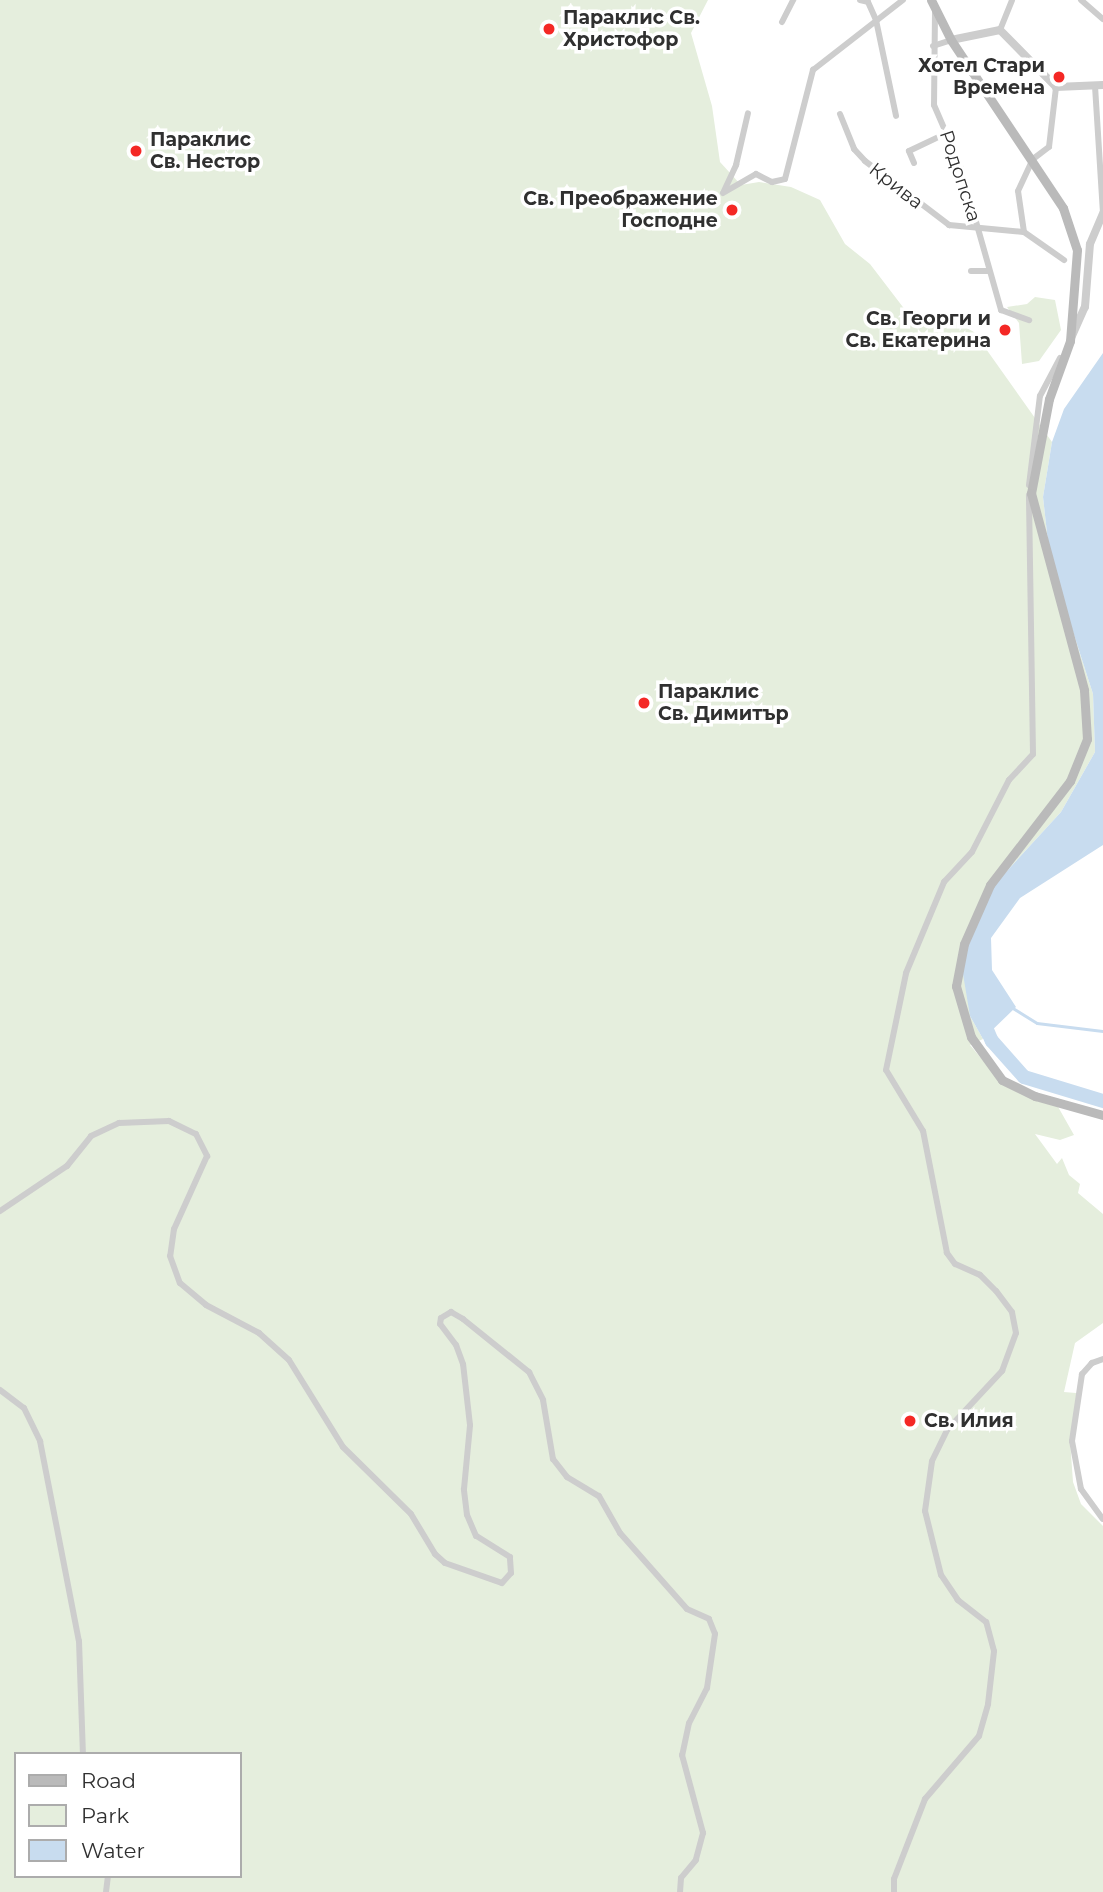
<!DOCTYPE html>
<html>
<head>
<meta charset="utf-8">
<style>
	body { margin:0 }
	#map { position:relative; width:1103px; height:1892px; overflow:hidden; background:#fff; font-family:Montserrat,sans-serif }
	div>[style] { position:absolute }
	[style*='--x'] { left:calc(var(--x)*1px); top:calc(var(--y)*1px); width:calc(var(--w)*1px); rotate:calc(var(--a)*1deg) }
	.green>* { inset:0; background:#e5eedd }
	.water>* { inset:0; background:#c8dcef }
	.stream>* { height:2.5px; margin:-1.25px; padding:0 1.25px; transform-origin:1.25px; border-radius:1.25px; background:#c8dcef }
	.river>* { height:14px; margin:-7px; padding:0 7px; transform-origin:7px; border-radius:7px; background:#c8dcef }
	.minor>* { height:6px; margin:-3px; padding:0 3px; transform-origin:3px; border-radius:3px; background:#cdcdcd }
	.tertiary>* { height:8px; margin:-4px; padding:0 4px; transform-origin:4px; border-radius:4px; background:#cdcdcd }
	.secondary>* { height:9px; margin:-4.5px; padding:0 4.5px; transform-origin:4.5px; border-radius:4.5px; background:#bababa }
	.dots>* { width:19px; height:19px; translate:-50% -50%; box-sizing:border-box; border:4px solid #fff; border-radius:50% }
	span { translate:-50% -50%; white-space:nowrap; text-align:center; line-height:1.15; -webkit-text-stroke:7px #fff; paint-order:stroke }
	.poi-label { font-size:19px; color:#303030; font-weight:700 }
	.left { translate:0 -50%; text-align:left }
	.right { translate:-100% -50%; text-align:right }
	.street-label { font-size:19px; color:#303030 }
	.legend { position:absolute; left:14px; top:1752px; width:228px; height:126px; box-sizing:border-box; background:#fff; border:2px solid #acacac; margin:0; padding:9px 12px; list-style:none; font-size:21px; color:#303030 }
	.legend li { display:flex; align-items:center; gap:14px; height:35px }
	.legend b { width:35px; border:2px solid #acacac }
</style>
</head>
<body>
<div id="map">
	<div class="green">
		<i style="clip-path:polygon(evenodd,0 0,708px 0,691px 33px,712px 106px,720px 162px,741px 185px,759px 182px,791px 187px,820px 200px,845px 244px,870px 264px,909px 315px,941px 314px,974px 332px,1052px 442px,1043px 497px,1050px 560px,1093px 694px,1095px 752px,1061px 812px,995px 884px,970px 1016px,983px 1039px,970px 1045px,1000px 1081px,1057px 1105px,1074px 1135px,1060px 1140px,1035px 1134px,1057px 1164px,1062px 1158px,1069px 1175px,1080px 1184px,1078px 1193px,1103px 1214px,1103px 1323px,1075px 1343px,1064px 1392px,1076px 1393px,1077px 1401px,1070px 1440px,1073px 1482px,1081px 1504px,1103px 1526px,1103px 1892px,0 1892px,0 0,16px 1754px,240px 1754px,240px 1876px,16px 1876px,16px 1754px)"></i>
		<i style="clip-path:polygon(1035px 297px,1055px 300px,1061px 330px,1039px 361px,1022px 364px,1019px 323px,1007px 307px,1027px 304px)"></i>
	</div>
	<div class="water">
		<i style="clip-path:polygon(1103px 353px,1103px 845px,1020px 898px,991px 938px,992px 970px,1016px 1007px,983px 1039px,970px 1016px,961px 962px,971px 930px,995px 884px,1061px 812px,1095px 752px,1093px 694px,1050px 560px,1043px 497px,1052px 442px,1064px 409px)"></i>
	</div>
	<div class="stream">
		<i style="--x:1013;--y:1008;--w:28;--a:32"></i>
		<i style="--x:1037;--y:1023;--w:66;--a:6.9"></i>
	</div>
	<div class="river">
		<i style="--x:982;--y:1018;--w:25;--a:67"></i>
		<i style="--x:992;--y:1041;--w:48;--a:48.4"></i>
		<i style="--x:1024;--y:1077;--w:83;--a:16.9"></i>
	</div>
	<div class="minor">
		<i style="--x:860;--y:0;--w:8;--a:14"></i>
		<i style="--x:868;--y:2;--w:20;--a:66"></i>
		<i style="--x:876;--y:20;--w:98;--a:78.2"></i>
		<i style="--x:1081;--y:0;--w:29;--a:41"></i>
		<i style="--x:935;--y:11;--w:94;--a:90.6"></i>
		<i style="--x:934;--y:105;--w:65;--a:66.6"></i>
		<i style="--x:960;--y:165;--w:151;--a:74.2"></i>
		<i style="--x:1001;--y:310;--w:30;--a:20"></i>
		<i style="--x:782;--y:22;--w:25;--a:-63"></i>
		<i style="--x:1000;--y:30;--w:32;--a:-68"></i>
		<i style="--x:933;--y:46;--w:19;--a:-18"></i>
		<i style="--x:1095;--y:86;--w:127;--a:86.4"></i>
		<i style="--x:840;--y:114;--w:38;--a:68"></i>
		<i style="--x:854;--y:149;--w:16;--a:47"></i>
		<i style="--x:865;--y:161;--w:106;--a:37.3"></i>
		<i style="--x:949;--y:225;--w:75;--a:5.3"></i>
		<i style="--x:1024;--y:232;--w:49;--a:35"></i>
		<i style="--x:914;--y:163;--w:13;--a:-113"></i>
		<i style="--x:909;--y:151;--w:44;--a:-25.4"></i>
		<i style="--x:724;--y:191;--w:29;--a:-65"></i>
		<i style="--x:736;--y:165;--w:53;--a:-77"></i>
		<i style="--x:723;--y:193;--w:38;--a:-30"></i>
		<i style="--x:756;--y:174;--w:18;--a:27"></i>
		<i style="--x:772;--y:182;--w:13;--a:-13"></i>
		<i style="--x:785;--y:179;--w:113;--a:-75.6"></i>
		<i style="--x:813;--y:70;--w:114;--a:-37.9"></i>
		<i style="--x:1024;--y:232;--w:41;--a:-98.3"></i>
		<i style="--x:1018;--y:191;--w:35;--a:-65"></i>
		<i style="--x:1033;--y:159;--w:20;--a:-37"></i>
		<i style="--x:1049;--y:147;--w:60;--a:-83.3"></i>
		<i style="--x:971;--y:271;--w:18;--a:0"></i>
		<i style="--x:1029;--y:485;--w:90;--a:-83"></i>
		<i style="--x:1040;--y:396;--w:43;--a:-62.2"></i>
		<i style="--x:0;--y:1211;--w:81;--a:-33.9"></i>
		<i style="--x:67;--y:1166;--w:38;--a:-51"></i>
		<i style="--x:91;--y:1136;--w:31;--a:-25"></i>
		<i style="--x:119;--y:1123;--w:50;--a:-2.3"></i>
		<i style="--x:169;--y:1121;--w:30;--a:26"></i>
		<i style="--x:196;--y:1134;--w:25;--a:63"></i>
		<i style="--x:207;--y:1156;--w:80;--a:114.3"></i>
		<i style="--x:174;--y:1229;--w:27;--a:98"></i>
		<i style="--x:170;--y:1256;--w:29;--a:70"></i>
		<i style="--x:180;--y:1283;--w:34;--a:40"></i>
		<i style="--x:206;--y:1305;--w:60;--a:27.8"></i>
		<i style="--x:259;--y:1333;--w:40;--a:42"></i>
		<i style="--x:289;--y:1360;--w:102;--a:58.2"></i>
		<i style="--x:343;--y:1447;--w:95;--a:44.6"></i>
		<i style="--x:411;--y:1514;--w:47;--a:59"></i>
		<i style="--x:435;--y:1554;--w:13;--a:42"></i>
		<i style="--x:445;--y:1563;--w:60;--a:19.3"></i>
		<i style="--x:502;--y:1583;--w:13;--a:-48"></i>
		<i style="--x:511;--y:1573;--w:16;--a:-94"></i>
		<i style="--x:510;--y:1557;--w:40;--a:-148"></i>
		<i style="--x:476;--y:1536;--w:23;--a:-113"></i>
		<i style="--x:467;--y:1515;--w:26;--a:-97"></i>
		<i style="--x:464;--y:1489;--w:64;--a:-84.6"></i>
		<i style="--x:470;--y:1425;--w:61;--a:-96.5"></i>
		<i style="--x:463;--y:1364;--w:20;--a:-110"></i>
		<i style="--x:456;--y:1345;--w:26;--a:-127"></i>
		<i style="--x:440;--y:1324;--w:6;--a:-81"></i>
		<i style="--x:441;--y:1318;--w:12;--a:-31"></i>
		<i style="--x:451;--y:1312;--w:14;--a:30"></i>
		<i style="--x:463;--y:1319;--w:85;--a:38.8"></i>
		<i style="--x:529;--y:1372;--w:31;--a:63"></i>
		<i style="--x:543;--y:1400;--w:60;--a:80.4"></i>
		<i style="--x:553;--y:1459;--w:23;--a:52"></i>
		<i style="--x:567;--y:1477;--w:37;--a:31"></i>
		<i style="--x:599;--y:1496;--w:43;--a:60.4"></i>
		<i style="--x:620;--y:1533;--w:101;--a:48.6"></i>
		<i style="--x:687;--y:1609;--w:24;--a:24"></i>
		<i style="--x:709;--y:1619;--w:16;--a:68"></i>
		<i style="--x:715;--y:1634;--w:55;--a:98.4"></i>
		<i style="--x:707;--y:1688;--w:39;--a:117"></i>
		<i style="--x:689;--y:1723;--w:33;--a:102"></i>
		<i style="--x:682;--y:1755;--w:81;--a:74.9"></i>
		<i style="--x:703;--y:1833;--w:28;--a:105"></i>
		<i style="--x:696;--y:1860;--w:23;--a:130"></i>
		<i style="--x:681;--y:1878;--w:14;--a:94"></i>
		<i style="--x:1103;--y:1359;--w:12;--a:160"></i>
		<i style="--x:1092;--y:1363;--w:15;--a:132"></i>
		<i style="--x:1082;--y:1374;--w:68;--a:98.5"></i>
		<i style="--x:1072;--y:1441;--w:49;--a:79.4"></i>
		<i style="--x:1081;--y:1489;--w:37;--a:54"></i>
		<i style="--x:0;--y:1390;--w:30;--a:37"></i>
		<i style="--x:24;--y:1408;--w:37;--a:64"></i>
		<i style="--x:40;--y:1441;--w:204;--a:79"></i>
		<i style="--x:79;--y:1641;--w:113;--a:88"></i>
		<i style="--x:106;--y:1892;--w:16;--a:-83"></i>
		<i style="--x:894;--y:1892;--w:13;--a:-90"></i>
		<i style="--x:894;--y:1879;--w:86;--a:-68.8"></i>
		<i style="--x:925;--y:1799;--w:83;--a:-49.4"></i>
		<i style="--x:979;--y:1736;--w:33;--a:-74"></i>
		<i style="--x:988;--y:1704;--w:53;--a:-83.5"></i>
		<i style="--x:994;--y:1651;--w:30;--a:-105"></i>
		<i style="--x:986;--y:1622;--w:36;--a:-142"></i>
		<i style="--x:958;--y:1600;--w:30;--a:-124"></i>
		<i style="--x:941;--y:1575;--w:66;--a:-104"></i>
		<i style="--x:925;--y:1511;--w:50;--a:-82"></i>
		<i style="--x:932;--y:1461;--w:34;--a:-64"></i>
		<i style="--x:947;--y:1430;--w:81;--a:-47"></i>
		<i style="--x:1002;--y:1371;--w:40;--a:-69.8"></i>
		<i style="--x:1016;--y:1333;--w:21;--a:-101"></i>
		<i style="--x:1012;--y:1312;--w:26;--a:-127"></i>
		<i style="--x:996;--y:1291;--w:23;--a:-135"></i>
		<i style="--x:980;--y:1275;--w:27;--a:-156"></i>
		<i style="--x:955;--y:1264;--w:14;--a:-126"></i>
		<i style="--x:947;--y:1253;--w:124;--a:-101.1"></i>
		<i style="--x:923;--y:1131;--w:71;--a:-121.2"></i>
		<i style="--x:886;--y:1070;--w:99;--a:-78.3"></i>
		<i style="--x:906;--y:973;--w:99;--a:-67.3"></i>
		<i style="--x:944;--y:882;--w:41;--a:-47"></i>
		<i style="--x:972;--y:852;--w:81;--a:-62.8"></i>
		<i style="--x:1009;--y:780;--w:35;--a:-47"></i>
		<i style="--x:1033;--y:754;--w:259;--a:-90.9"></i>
	</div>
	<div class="tertiary">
		<i style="--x:951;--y:40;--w:50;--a:-11.5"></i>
		<i style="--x:1000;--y:30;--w:80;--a:45.5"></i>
		<i style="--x:1056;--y:87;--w:47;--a:-2.4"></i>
		<i style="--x:1071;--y:338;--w:34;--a:-66"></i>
		<i style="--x:1085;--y:307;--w:63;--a:-85.5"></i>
		<i style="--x:1090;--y:244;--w:34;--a:-67"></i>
	</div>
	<div class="secondary">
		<i style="--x:931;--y:0;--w:45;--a:63.4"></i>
		<i style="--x:951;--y:40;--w:202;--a:56.3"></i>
		<i style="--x:1063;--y:208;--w:44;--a:71.6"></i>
		<i style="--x:1077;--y:250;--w:91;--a:94.4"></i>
		<i style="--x:1070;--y:341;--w:62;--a:109.9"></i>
		<i style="--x:1049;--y:399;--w:96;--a:100.8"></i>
		<i style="--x:1031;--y:493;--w:204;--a:74.9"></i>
		<i style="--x:1084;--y:690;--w:49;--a:86.5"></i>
		<i style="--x:1087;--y:739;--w:45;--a:112"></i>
		<i style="--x:1070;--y:781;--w:131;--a:127.6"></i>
		<i style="--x:990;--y:885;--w:64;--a:113.8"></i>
		<i style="--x:964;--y:944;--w:43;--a:100.8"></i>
		<i style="--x:956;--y:986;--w:53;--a:73.6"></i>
		<i style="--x:971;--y:1037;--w:53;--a:54.2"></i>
		<i style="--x:1002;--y:1080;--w:37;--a:26"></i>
		<i style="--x:1035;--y:1096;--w:71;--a:15.6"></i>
	</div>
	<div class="dots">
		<i style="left:549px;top:29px;background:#f42825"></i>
		<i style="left:1059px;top:77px;background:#f42825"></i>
		<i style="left:136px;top:151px;background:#f42825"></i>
		<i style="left:732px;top:210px;background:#f42825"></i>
		<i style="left:1005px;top:330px;background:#f42825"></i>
		<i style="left:644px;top:703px;background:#f42825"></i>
		<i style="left:910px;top:1421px;background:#f42825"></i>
	</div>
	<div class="poi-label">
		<span class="left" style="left:563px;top:29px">Параклис Св.<br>Христофор</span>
		<span class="right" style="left:1045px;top:77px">Хотел Стари<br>Времена</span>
		<span class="left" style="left:150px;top:151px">Параклис<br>Св. Нестор</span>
		<span class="right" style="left:718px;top:210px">Св. Преображение<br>Господне</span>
		<span class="right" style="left:991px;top:330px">Св. Георги и<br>Св. Екатерина</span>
		<span class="left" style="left:658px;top:703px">Параклис<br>Св. Димитър</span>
		<span class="left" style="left:924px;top:1421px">Св. Илия</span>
	</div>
	<div class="street-label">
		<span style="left:960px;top:176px;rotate:72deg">Родопска</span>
		<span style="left:896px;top:186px;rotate:38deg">Крива</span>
	</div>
	<ul class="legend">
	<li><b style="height:9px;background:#bababa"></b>Road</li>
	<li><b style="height:19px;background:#e5eedd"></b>Park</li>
	<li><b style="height:19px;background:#c8dcef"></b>Water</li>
	</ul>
</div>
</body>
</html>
